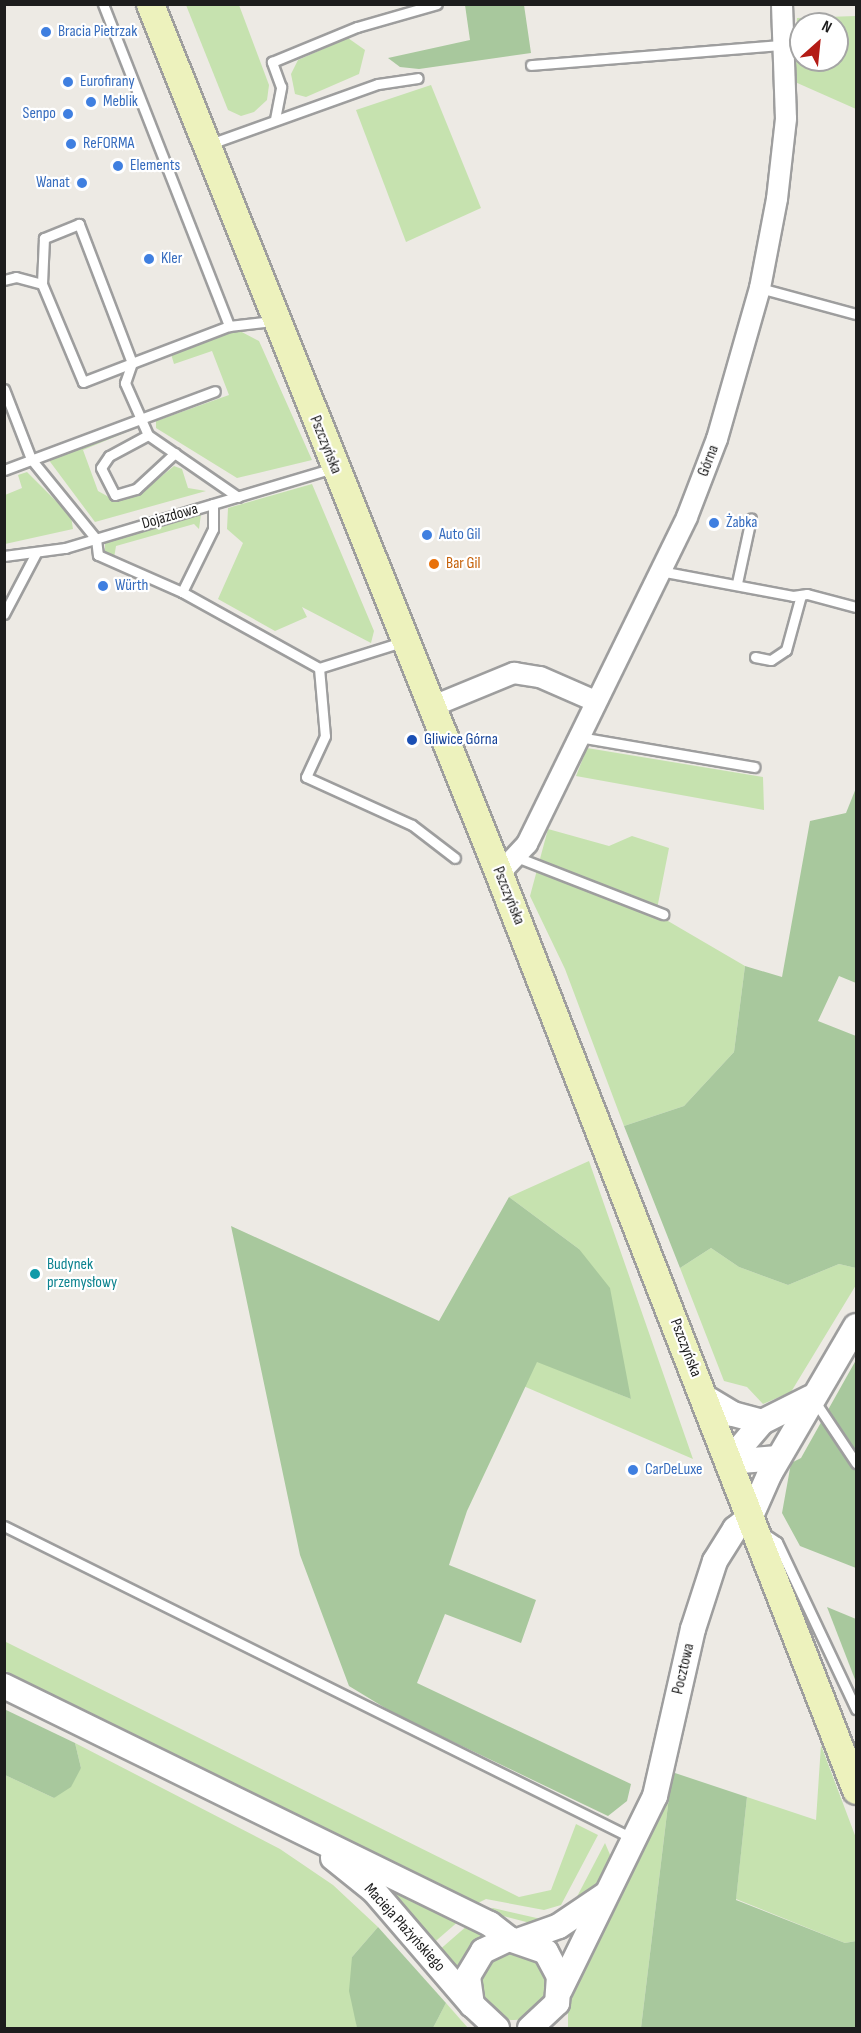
<!DOCTYPE html>
<html>
<head>
<meta charset="utf-8">
<style>
	body { margin:0 }
	#map { position:relative; width:861px; height:2033px; overflow:hidden; background:#edeae4; font-family:"Sofia Sans Condensed",sans-serif }
	div>[style] { position:absolute }
	[style*='--x'] { left:calc(var(--x)*1px); top:calc(var(--y)*1px); width:calc(var(--w)*1px); rotate:calc(var(--a)*1deg) }
	.grass>* { inset:0; background:#c6e2af }
	.round { border-radius:50% }
	.forest>* { inset:0; background:#a8c89d }
	.roads { filter:drop-shadow(2px 0 #9e9e9e) drop-shadow(-2px 0 #9e9e9e) drop-shadow(0 2px #9e9e9e) drop-shadow(0 -2px #9e9e9e) }
	.service>* { height:9px; margin:-4.5px; padding:0 4.5px; transform-origin:4.5px; border-radius:4.5px; background:#fff }
	.minor>* { height:20px; margin:-10px; padding:0 10px; transform-origin:10px; border-radius:10px; background:#fff }
	.tertiary>* { height:24px; margin:-12px; padding:0 12px; transform-origin:12px; border-radius:12px; background:#fff }
	.secondary>* { height:27px; margin:-13.5px; padding:0 13.5px; transform-origin:13.5px; border-radius:13.5px; background:#edf2bd }
	.dots>* { width:16px; height:16px; translate:-50% -50%; box-sizing:border-box; border:3px solid #fff; border-radius:50% }
	span { translate:-50% -50%; white-space:nowrap; text-align:center; line-height:1.15; -webkit-text-stroke:4.5px #fff; paint-order:stroke }
	.shop-label { font-size:16px; color:#366cbe }
	.left { translate:0 -50%; text-align:left }
	.right { translate:-100% -50%; text-align:right }
	.street-label { font-size:16px; color:#1d1d1d }
	.food-label { font-size:16px; color:#c56008 }
	.transit-label { font-size:16px; color:#164399 }
	.culture-label { font-size:16px; color:#0d838f }
	.frame { position:absolute; inset:0; border:6px solid #1d1d1d; pointer-events:none }
	.north { position:absolute; left:789px; top:12px; width:60px; height:60px; box-sizing:border-box; background:#fff; border:2px solid #a5a5a5; border-radius:50%; rotate:27deg; font-size:16px; font-weight:700; line-height:24px; text-align:center; color:#1d1d1d }
	.north::after { content:''; display:block; margin:auto; width:21px; height:27px; background:#b41c16; clip-path:polygon(50% 0,100% 100%,50% 72%,0 100%) }
</style>
</head>
<body>
<div id="map">
	<div class="grass">
		<i style="clip-path:polygon(186px 5px,239px 5px,269px 85px,267px 100px,254px 112px,241px 116px,228px 110px)"></i>
		<i style="clip-path:polygon(evenodd,856px 16px,856px 109px,795px 82px,797px 18px,856px 16px,801px 24px,837px 24px,837px 60px,801px 60px,801px 24px)"></i>
		<i style="clip-path:polygon(348px 38px,365px 50px,359px 74px,306px 97px,295px 94px,291px 74px,298px 60px)"></i>
		<i style="clip-path:polygon(431px 85px,481px 208px,406px 242px,356px 110px)"></i>
		<i style="clip-path:polygon(238px 330px,259px 341px,312px 460px,237px 478px,156px 428px,156px 421px,229px 395px,212px 351px,174px 364px,171px 354px)"></i>
		<i style="clip-path:polygon(134px 429px,83px 450px,98px 491px,116px 501px,141px 493px,174px 466px,182px 469px,188px 488px,206px 491px,95px 522px,48px 459px)"></i>
		<i style="clip-path:polygon(27px 472px,71px 516px,73px 529px,5px 544px,5px 495px,22px 488px,18px 475px)"></i>
		<i style="clip-path:polygon(312px 484px,374px 631px,371px 643px,302px 607px,307px 617px,275px 631px,218px 599px,243px 543px,227px 529px,228px 508px)"></i>
		<i style="clip-path:polygon(201px 514px,199px 529px,194px 524px,116px 546px,114px 558px,105px 559px,105px 543px)"></i>
		<i style="clip-path:polygon(587px 748px,763px 777px,764px 810px,576px 776px)"></i>
		<i style="clip-path:polygon(548px 829px,609px 846px,632px 836px,669px 848px,656px 914px,745px 966px,734px 1052px,684px 1106px,624px 1126px,565px 969px,530px 896px)"></i>
		<i style="clip-path:polygon(589px 1161px,693px 1459px,521px 1385px,537px 1361px,631px 1399px,579px 1249px,509px 1197px)"></i>
		<i style="clip-path:polygon(711px 1248px,739px 1267px,788px 1285px,839px 1264px,856px 1268px,856px 1285px,791px 1392px,763px 1404px,747px 1387px,724px 1381px,680px 1268px)"></i>
		<i style="clip-path:polygon(4px 1641px,519px 1897px,551px 1890px,576px 1824px,598px 1835px,561px 1905px,544px 1910px,486px 1899px,474px 1905px,5px 1671px)"></i>
		<i style="clip-path:polygon(75px 1743px,280px 1849px,333px 1885px,378px 1927px,352px 1957px,357px 2028px,5px 2028px,5px 1775px,54px 1798px,81px 1768px)"></i>
		<i style="clip-path:polygon(821px 1745px,856px 1838px,856px 1941px,845px 1943px,736px 1899px,747px 1797px,816px 1820px)"></i>
		<i style="clip-path:polygon(672px 1772px,641px 2028px,568px 2028px,568px 2004px,580px 1972px,650px 1838px)"></i>
		<i style="clip-path:polygon(605px 1843px,611px 1857px,606px 1880px,575px 1912px,534px 1924px,484px 1911px,493px 1908px,541px 1919px,569px 1912px)"></i>
		<i style="clip-path:polygon(373px 1879px,460px 1920px,430px 1946px)"></i>
		<i style="clip-path:polygon(468px 1925px,489px 1934px,458px 1979px,437px 1952px)"></i>
		<i class="round" style="left:480px;top:1952px;width:68px;height:68px"></i>
		<i style="clip-path:polygon(446px 2003px,468px 2028px,433px 2028px)"></i>
	</div>
	<div class="forest">
		<i style="clip-path:polygon(465px 5px,524px 5px,531px 53px,419px 69px,400px 67px,388px 58px,470px 40px)"></i>
		<i style="clip-path:polygon(856px 788px,856px 983px,839px 976px,818px 1021px,856px 1036px,856px 1268px,839px 1264px,788px 1285px,739px 1267px,711px 1248px,680px 1268px,624px 1126px,684px 1106px,734px 1052px,745px 966px,782px 977px,810px 821px,846px 813px)"></i>
		<i style="clip-path:polygon(509px 1197px,579px 1249px,610px 1288px,631px 1399px,537px 1362px,467px 1511px,449px 1565px,536px 1600px,521px 1643px,445px 1614px,417px 1683px,631px 1784px,627px 1801px,608px 1816px,395px 1714px,349px 1686px,300px 1555px,231px 1226px,439px 1321px)"></i>
		<i style="clip-path:polygon(856px 1360px,856px 1568px,800px 1546px,782px 1513px,791px 1463px,801px 1458px)"></i>
		<i style="clip-path:polygon(827px 1607px,856px 1619px,856px 1682px)"></i>
		<i style="clip-path:polygon(4px 1709px,75px 1743px,81px 1768px,71px 1787px,54px 1798px,5px 1775px)"></i>
		<i style="clip-path:polygon(672px 1772px,747px 1797px,736px 1900px,845px 1943px,856px 1941px,856px 2028px,641px 2028px)"></i>
		<i style="clip-path:polygon(378px 1927px,446px 2003px,433px 2028px,357px 2028px,349px 1991px,352px 1957px)"></i>
	</div>
	<div class="roads">
		<div class="service">
			<i style="--x:103;--y:4;--w:346;--a:68.6"></i>
			<i style="--x:531;--y:65;--w:252;--a:-4.6"></i>
			<i style="--x:275;--y:119;--w:33;--a:-79"></i>
			<i style="--x:281;--y:87;--w:27;--a:-110"></i>
			<i style="--x:272;--y:62;--w:92;--a:-22.4"></i>
			<i style="--x:357;--y:27;--w:83;--a:-16"></i>
			<i style="--x:210;--y:144;--w:178;--a:-19.7"></i>
			<i style="--x:378;--y:84;--w:40;--a:-8.5"></i>
			<i style="--x:4;--y:280;--w:12;--a:-14"></i>
			<i style="--x:16;--y:277;--w:27;--a:15"></i>
			<i style="--x:760;--y:288;--w:99;--a:15.2"></i>
			<i style="--x:4;--y:389;--w:75;--a:68.9"></i>
			<i style="--x:31;--y:459;--w:103;--a:50.9"></i>
			<i style="--x:96;--y:539;--w:16;--a:83"></i>
			<i style="--x:98;--y:555;--w:92;--a:23.8"></i>
			<i style="--x:182;--y:592;--w:70;--a:-63.8"></i>
			<i style="--x:213;--y:529;--w:25;--a:-90"></i>
			<i style="--x:148;--y:435;--w:44;--a:151.7"></i>
			<i style="--x:109;--y:456;--w:14;--a:124"></i>
			<i style="--x:101;--y:468;--w:30;--a:63"></i>
			<i style="--x:115;--y:495;--w:22;--a:-16"></i>
			<i style="--x:136;--y:489;--w:53;--a:-42.7"></i>
			<i style="--x:4;--y:470;--w:225;--a:-20.5"></i>
			<i style="--x:238;--y:497;--w:109;--a:-145.4"></i>
			<i style="--x:148;--y:435;--w:57;--a:-113.9"></i>
			<i style="--x:125;--y:383;--w:21;--a:-71"></i>
			<i style="--x:132;--y:363;--w:149;--a:-110.9"></i>
			<i style="--x:79;--y:224;--w:38;--a:158"></i>
			<i style="--x:44;--y:238;--w:46;--a:92.5"></i>
			<i style="--x:42;--y:284;--w:106;--a:67.3"></i>
			<i style="--x:83;--y:382;--w:53;--a:-21.2"></i>
			<i style="--x:132;--y:363;--w:104;--a:-20.9"></i>
			<i style="--x:229;--y:326;--w:44;--a:-6.5"></i>
			<i style="--x:4;--y:556;--w:62;--a:-7.5"></i>
			<i style="--x:65;--y:548;--w:281;--a:-16.6"></i>
			<i style="--x:660;--y:571;--w:135;--a:10.6"></i>
			<i style="--x:793;--y:596;--w:14;--a:-8"></i>
			<i style="--x:807;--y:594;--w:51;--a:14.9"></i>
			<i style="--x:737;--y:583;--w:66;--a:-77.8"></i>
			<i style="--x:182;--y:592;--w:157;--a:29"></i>
			<i style="--x:319;--y:668;--w:87;--a:-17.4"></i>
			<i style="--x:4;--y:614;--w:69;--a:-62.3"></i>
			<i style="--x:755;--y:657;--w:16;--a:11"></i>
			<i style="--x:771;--y:660;--w:18;--a:-34"></i>
			<i style="--x:786;--y:650;--w:57;--a:-74.7"></i>
			<i style="--x:319;--y:668;--w:68;--a:85"></i>
			<i style="--x:325;--y:736;--w:45;--a:114.9"></i>
			<i style="--x:306;--y:777;--w:116;--a:24.4"></i>
			<i style="--x:412;--y:825;--w:54;--a:37.5"></i>
			<i style="--x:579;--y:737;--w:178;--a:9.7"></i>
			<i style="--x:519;--y:858;--w:155;--a:21.3"></i>
			<i style="--x:814;--y:1400;--w:76;--a:56.3"></i>
			<i style="--x:4;--y:1526;--w:703;--a:26.42"></i>
			<i style="--x:762;--y:1532;--w:18;--a:34"></i>
			<i style="--x:777;--y:1542;--w:185;--a:64.7"></i>
		</div>
		<div class="minor">
			<i style="--x:431;--y:707;--w:90;--a:-22.3"></i>
			<i style="--x:514;--y:673;--w:26;--a:9"></i>
			<i style="--x:540;--y:677;--w:60;--a:23.6"></i>
			<i style="--x:499;--y:874;--w:41;--a:-47"></i>
			<i style="--x:527;--y:844;--w:364;--a:-63.9"></i>
			<i style="--x:687;--y:517;--w:84;--a:-69"></i>
			<i style="--x:717;--y:439;--w:157;--a:-74.1"></i>
			<i style="--x:760;--y:288;--w:91;--a:-79.2"></i>
			<i style="--x:777;--y:199;--w:81;--a:-83.6"></i>
			<i style="--x:786;--y:119;--w:115;--a:-92"></i>
		</div>
		<div class="tertiary">
			<i style="--x:703;--y:1396;--w:35;--a:31"></i>
			<i style="--x:733;--y:1414;--w:30;--a:15"></i>
			<i style="--x:778;--y:1458;--w:50;--a:175.4"></i>
			<i style="--x:728;--y:1462;--w:52;--a:-49.6"></i>
			<i style="--x:762;--y:1422;--w:54;--a:-26.6"></i>
			<i style="--x:4;--y:1686;--w:541;--a:26.09"></i>
			<i style="--x:490;--y:1924;--w:24;--a:38"></i>
			<i style="--x:333;--y:1858;--w:53;--a:38.8"></i>
			<i style="--x:374;--y:1891;--w:150;--a:49.3"></i>
			<i style="--x:520;--y:1940;--w:41;--a:-19.7"></i>
			<i style="--x:559;--y:1926;--w:55;--a:-34"></i>
			<i style="--x:560;--y:1990;--w:216;--a:-63.9"></i>
			<i style="--x:655;--y:1796;--w:171;--a:-77.2"></i>
			<i style="--x:693;--y:1629;--w:71;--a:-72.1"></i>
			<i style="--x:715;--y:1561;--w:38;--a:-58"></i>
			<i style="--x:735;--y:1529;--w:21;--a:-39"></i>
			<i style="--x:751;--y:1516;--w:47;--a:-66.2"></i>
			<i style="--x:770;--y:1473;--w:170;--a:-59.7"></i>
			<i style="--x:497;--y:2028;--w:34;--a:-137"></i>
			<i style="--x:472;--y:2005;--w:29;--a:-98"></i>
			<i style="--x:468;--y:1976;--w:29;--a:-59"></i>
			<i style="--x:483;--y:1951;--w:29;--a:-25"></i>
			<i style="--x:509;--y:1939;--w:39;--a:19"></i>
			<i style="--x:546;--y:1952;--w:27;--a:62"></i>
			<i style="--x:559;--y:1976;--w:27;--a:94"></i>
			<i style="--x:557;--y:2003;--w:37;--a:137"></i>
		</div>
		<div class="secondary">
			<i style="--x:150;--y:4;--w:937;--a:68.14"></i>
			<i style="--x:499;--y:874;--w:983;--a:68.71"></i>
		</div>
	</div>
	<div class="dots">
		<i style="left:46px;top:32px;background:#3f7fe0"></i>
		<i style="left:68px;top:82px;background:#3f7fe0"></i>
		<i style="left:91px;top:102px;background:#3f7fe0"></i>
		<i style="left:68px;top:114px;background:#3f7fe0"></i>
		<i style="left:71px;top:144px;background:#3f7fe0"></i>
		<i style="left:118px;top:166px;background:#3f7fe0"></i>
		<i style="left:82px;top:183px;background:#3f7fe0"></i>
		<i style="left:149px;top:259px;background:#3f7fe0"></i>
		<i style="left:714px;top:523px;background:#3f7fe0"></i>
		<i style="left:427px;top:535px;background:#3f7fe0"></i>
		<i style="left:434px;top:564px;background:#e8710a"></i>
		<i style="left:103px;top:586px;background:#3f7fe0"></i>
		<i style="left:412px;top:740px;background:#1a4fb4"></i>
		<i style="left:35px;top:1274px;background:#0f9aa8"></i>
		<i style="left:633px;top:1470px;background:#3f7fe0"></i>
	</div>
	<div class="shop-label">
		<span class="left" style="left:58px;top:32px">Bracia Pietrzak</span>
		<span class="left" style="left:80px;top:82px">Eurofirany</span>
		<span class="left" style="left:103px;top:102px">Meblik</span>
		<span class="right" style="left:56px;top:114px">Senpo</span>
		<span class="left" style="left:83px;top:144px">ReFORMA</span>
		<span class="left" style="left:130px;top:166px">Elements</span>
		<span class="right" style="left:70px;top:183px">Wanat</span>
		<span class="left" style="left:161px;top:259px">Kler</span>
		<span class="left" style="left:726px;top:523px">Żabka</span>
		<span class="left" style="left:439px;top:535px">Auto Gil</span>
		<span class="left" style="left:115px;top:586px">Würth</span>
		<span class="left" style="left:645px;top:1470px">CarDeLuxe</span>
	</div>
	<div class="street-label">
		<span style="left:325px;top:445px;rotate:68deg">Pszczyńska</span>
		<span style="left:709px;top:461px;rotate:-69deg">Górna</span>
		<span style="left:170px;top:517px;rotate:-16deg">Dojazdowa</span>
		<span style="left:508px;top:896px;rotate:68deg">Pszczyńska</span>
		<span style="left:685px;top:1348px;rotate:69deg">Pszczyńska</span>
		<span style="left:684px;top:1669px;rotate:-77deg">Pocztowa</span>
		<span style="left:404px;top:1928px;rotate:48deg">Macieja Płażyńskiego</span>
	</div>
	<div class="food-label">
		<span class="left" style="left:446px;top:564px">Bar Gil</span>
	</div>
	<div class="transit-label">
		<span class="left" style="left:424px;top:740px">Gliwice Górna</span>
	</div>
	<div class="culture-label">
		<span class="left" style="left:47px;top:1274px">Budynek<br>przemysłowy</span>
	</div>
	<div class="frame"></div>
	<div class="north">N</div>
</div>
</body>
</html>
